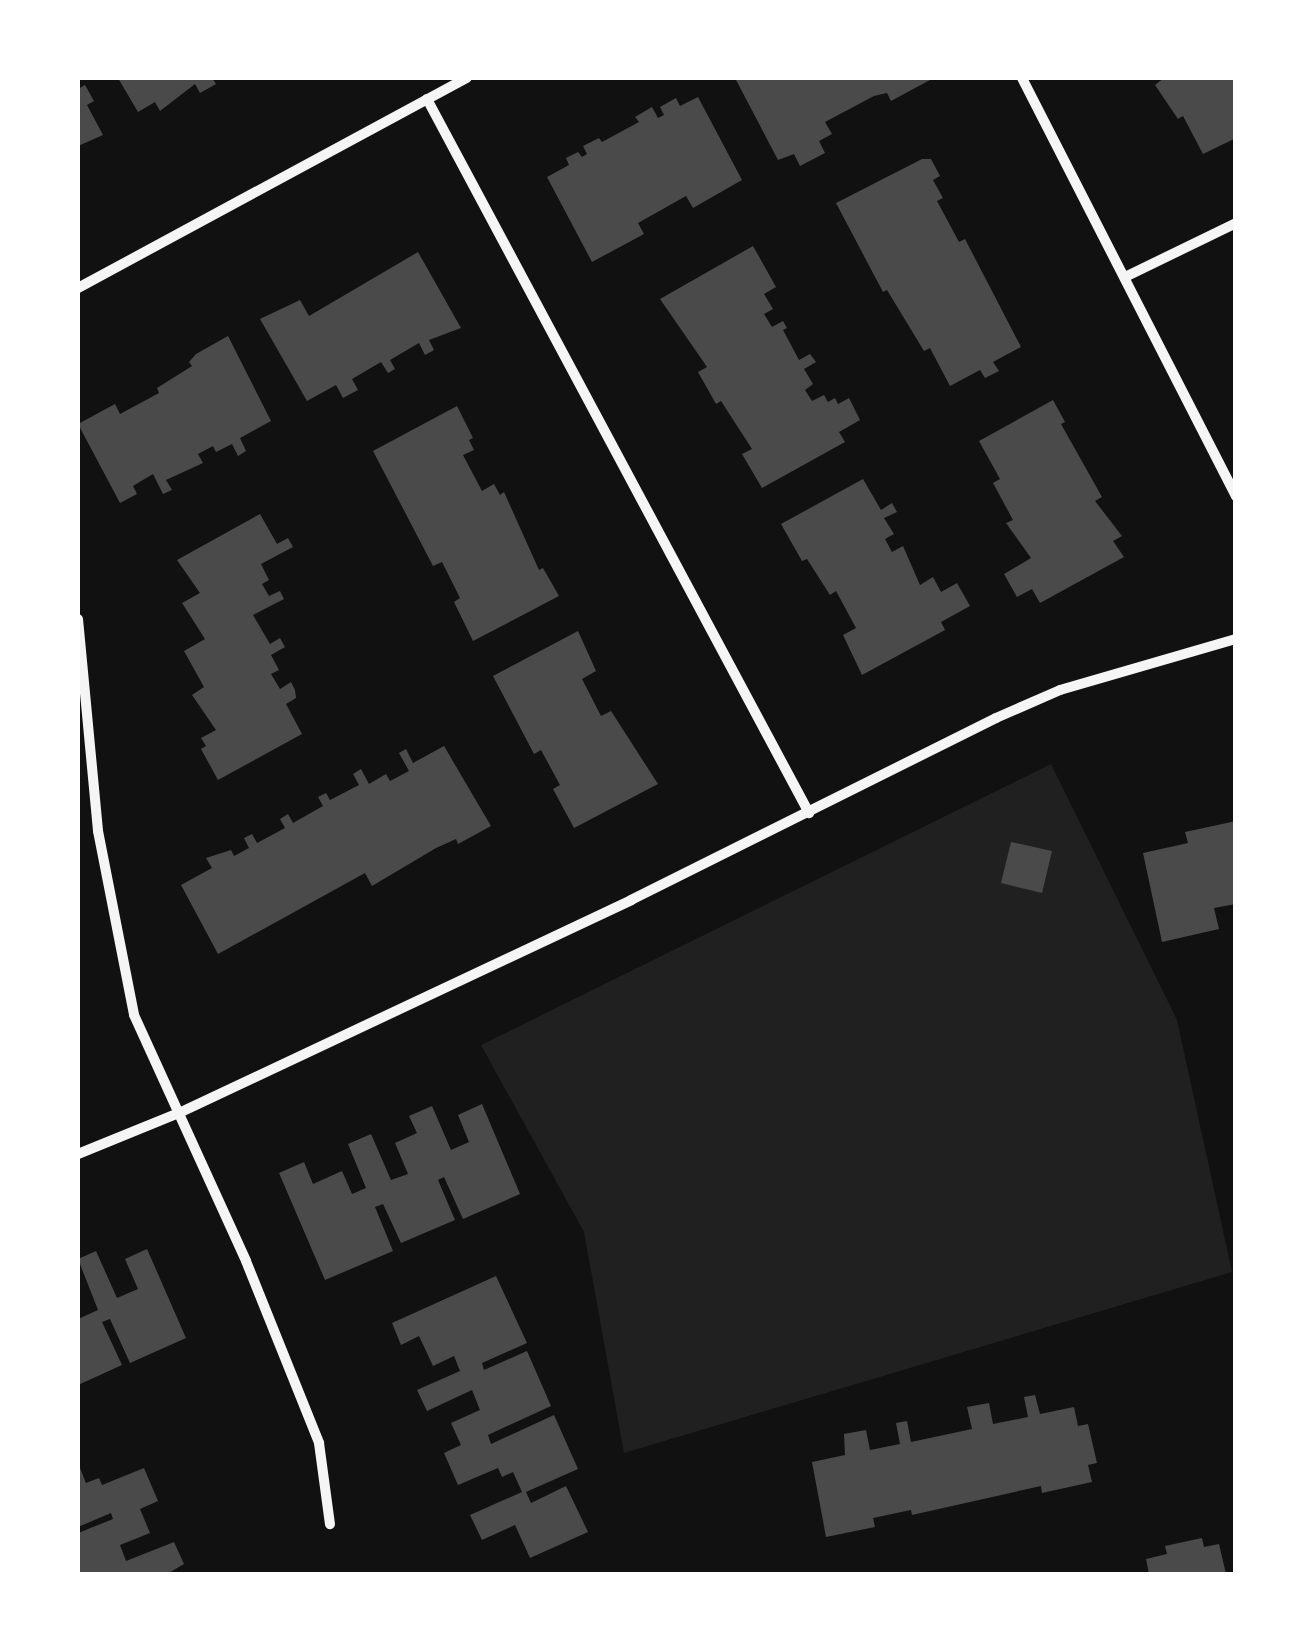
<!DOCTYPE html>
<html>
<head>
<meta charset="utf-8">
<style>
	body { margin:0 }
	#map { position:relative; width:1313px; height:1652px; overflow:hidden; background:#111; font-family:"Public Sans",sans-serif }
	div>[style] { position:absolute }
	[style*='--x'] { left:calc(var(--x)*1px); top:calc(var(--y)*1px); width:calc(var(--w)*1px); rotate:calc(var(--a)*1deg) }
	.green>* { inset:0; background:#202020 }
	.building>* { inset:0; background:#4a4a4a }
	.minor>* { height:10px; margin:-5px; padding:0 5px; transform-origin:5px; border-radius:5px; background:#f5f5f5 }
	span { translate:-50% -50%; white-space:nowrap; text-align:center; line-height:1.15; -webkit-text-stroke:8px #fff; paint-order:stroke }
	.frame { position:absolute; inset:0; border:80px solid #fff; pointer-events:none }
</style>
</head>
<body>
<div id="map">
	<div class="green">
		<i style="clip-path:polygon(1051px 764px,1177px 1020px,1232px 1272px,624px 1453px,584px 1232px,481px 1045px)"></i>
	</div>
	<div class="building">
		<i style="clip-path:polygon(118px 78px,212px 78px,216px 84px,200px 93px,195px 84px,160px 111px,155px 102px,138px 112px)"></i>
		<i style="clip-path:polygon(735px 78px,929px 78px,930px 80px,891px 101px,887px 93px,874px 96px,825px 122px,832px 134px,819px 141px,825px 153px,800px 166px,794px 154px,778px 160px)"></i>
		<i style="clip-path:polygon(1164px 78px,1236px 78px,1236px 138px,1203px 154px,1183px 116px,1178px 119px,1155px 85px)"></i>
		<i style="clip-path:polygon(85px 85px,94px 101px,87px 105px,103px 135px,78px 146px,78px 89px)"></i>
		<i style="clip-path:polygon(698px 97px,742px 180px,693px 208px,686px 196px,638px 223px,644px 234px,592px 262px,547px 177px,569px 165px,566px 158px,578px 152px,582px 157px,587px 154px,583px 146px,599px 138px,602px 142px,639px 122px,635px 117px,652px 107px,658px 118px,664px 115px,660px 107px,676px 98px,680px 106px)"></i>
		<i style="clip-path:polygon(922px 159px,931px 159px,940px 176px,933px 180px,943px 198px,937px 201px,959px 242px,965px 239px,1021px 347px,993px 362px,999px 371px,985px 378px,980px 370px,950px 386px,930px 348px,924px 351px,887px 290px,883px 292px,836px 203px)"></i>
		<i style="clip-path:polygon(753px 246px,776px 287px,764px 294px,773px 309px,764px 314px,772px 327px,783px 321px,787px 328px,783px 330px,799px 360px,810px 354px,816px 362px,804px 369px,813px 384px,805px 390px,812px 401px,824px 395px,828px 402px,835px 398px,838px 404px,849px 398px,860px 420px,839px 432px,845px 442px,762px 488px,742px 454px,752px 449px,721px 401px,716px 404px,698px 372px,707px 367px,660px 299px)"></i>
		<i style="clip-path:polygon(418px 252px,461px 328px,429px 340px,434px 350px,425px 355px,419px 343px,390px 360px,395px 369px,388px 373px,381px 362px,352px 379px,358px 390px,343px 398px,336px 385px,307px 401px,260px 319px,300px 300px,309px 316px)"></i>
		<i style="clip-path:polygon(228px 336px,271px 421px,240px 438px,246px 451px,238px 456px,232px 444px,216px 452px,213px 446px,198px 454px,203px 463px,166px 480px,172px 490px,163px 494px,153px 474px,133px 486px,137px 494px,120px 503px,78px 424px,115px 404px,120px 414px,159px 393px,157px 388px,192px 366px,189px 362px,196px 354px)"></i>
		<i style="clip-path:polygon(1053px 400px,1065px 422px,1061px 424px,1102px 497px,1095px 501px,1122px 536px,1113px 541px,1124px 557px,1040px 603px,1032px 589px,1017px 597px,1004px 574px,1031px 558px,1006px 523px,1013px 520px,993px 483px,1000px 479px,979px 441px)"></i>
		<i style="clip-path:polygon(457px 406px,473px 438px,469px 440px,474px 450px,463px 455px,482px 491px,494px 484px,500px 495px,504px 492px,539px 570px,543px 568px,559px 596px,473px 641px,454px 602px,460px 598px,442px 562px,433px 566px,373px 451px)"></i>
		<i style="clip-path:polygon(863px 479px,881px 510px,892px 503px,897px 512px,884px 518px,894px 534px,885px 539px,892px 552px,903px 546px,920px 585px,933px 577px,941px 592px,957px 583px,970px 606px,941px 622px,945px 630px,862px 675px,843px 635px,856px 628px,836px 591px,830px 595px,807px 559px,802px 561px,781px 524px)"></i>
		<i style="clip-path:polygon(260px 514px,277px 544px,288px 538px,293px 547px,261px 564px,269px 580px,262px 584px,269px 596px,280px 591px,284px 599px,253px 615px,270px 644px,280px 638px,285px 647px,271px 655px,279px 670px,271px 674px,280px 689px,291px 682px,295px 690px,296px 698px,286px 704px,302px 734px,218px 780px,201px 749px,206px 746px,201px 738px,216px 730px,192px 695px,204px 687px,184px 651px,205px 639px,182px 603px,200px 593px,177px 560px)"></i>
		<i style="clip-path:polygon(578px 631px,596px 671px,582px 679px,601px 716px,611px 711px,658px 784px,574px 828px,553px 789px,560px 785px,541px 750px,534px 754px,493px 676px)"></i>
		<i style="clip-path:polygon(444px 746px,491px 826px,458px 844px,456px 839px,436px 848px,372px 886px,365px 873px,218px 954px,181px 885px,212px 868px,206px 858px,231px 850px,234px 856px,249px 848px,244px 838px,252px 834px,257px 843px,285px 828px,280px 819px,288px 814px,293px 823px,323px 806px,318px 797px,326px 793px,330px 800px,359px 785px,353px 774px,361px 769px,369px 784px,386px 774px,390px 781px,409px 771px,399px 753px,406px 749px,413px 763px)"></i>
		<i style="clip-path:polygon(1236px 821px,1236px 904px,1214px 908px,1219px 929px,1162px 942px,1143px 853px,1188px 843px,1185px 832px)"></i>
		<i style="clip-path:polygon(1011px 842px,1052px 851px,1042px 893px,1001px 883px)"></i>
		<i style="clip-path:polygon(482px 1104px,520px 1194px,463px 1219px,444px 1177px,438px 1180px,455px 1220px,401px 1243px,383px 1204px,375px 1207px,393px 1251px,325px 1280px,279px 1173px,304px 1162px,313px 1184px,342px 1171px,352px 1194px,366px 1188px,348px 1144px,371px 1134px,391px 1180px,408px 1174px,395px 1143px,417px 1133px,409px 1116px,432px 1106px,451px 1150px,469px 1142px,458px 1115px)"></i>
		<i style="clip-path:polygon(147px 1249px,186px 1338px,130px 1363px,110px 1319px,102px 1322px,122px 1365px,78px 1385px,78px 1319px,98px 1310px,78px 1259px,96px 1251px,117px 1298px,138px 1289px,125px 1259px)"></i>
		<i style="clip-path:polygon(496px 1276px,527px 1343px,482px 1363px,484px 1370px,527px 1351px,551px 1406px,488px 1435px,491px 1444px,554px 1415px,578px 1469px,526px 1492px,531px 1503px,566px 1486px,588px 1532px,530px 1558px,515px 1525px,482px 1540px,470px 1515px,522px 1492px,513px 1472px,502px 1477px,498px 1468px,458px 1485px,444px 1453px,461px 1445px,451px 1423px,480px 1410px,472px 1390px,427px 1411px,417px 1390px,460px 1371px,454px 1356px,433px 1366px,419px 1336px,401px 1345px,392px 1323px)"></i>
		<i style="clip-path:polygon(1035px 1395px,1040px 1414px,1074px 1407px,1078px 1426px,1088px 1424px,1097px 1463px,1088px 1465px,1092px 1482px,1042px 1493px,1041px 1486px,912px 1515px,911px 1510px,873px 1518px,875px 1527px,826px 1537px,812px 1462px,845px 1455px,844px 1434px,866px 1430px,870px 1450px,900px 1444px,896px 1423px,907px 1421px,911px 1442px,972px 1429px,967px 1407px,989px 1403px,993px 1424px,1028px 1417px,1024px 1397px)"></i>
		<i style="clip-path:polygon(78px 1463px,86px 1483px,99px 1478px,102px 1485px,144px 1468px,158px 1501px,140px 1509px,150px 1533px,120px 1545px,126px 1561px,174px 1542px,184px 1564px,167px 1574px,78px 1574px,78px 1533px,113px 1519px,111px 1513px,78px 1527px)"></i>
		<i style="clip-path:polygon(1202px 1538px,1204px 1547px,1219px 1544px,1226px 1574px,1149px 1574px,1146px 1559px,1167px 1554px,1165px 1546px)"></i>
	</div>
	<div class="minor">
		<i style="--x:1022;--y:78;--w:470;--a:62.9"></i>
		<i style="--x:427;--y:99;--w:810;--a:61.85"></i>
		<i style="--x:1125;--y:277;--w:123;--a:-25.9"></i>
		<i style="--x:78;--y:288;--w:442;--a:-28.4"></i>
		<i style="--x:78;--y:619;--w:213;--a:84.6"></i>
		<i style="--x:98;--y:831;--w:187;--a:78.9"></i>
		<i style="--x:134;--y:1015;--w:270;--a:65.5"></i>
		<i style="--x:246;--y:1261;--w:196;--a:68.1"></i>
		<i style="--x:319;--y:1443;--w:82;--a:82.3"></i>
		<i style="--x:78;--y:1154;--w:109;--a:-22.1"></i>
		<i style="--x:179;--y:1113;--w:500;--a:-25.2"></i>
		<i style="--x:631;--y:900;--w:408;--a:-26.5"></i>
		<i style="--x:996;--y:718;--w:70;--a:-23.6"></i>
		<i style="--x:1060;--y:690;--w:183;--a:-16.2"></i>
	</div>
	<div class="frame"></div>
</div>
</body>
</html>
